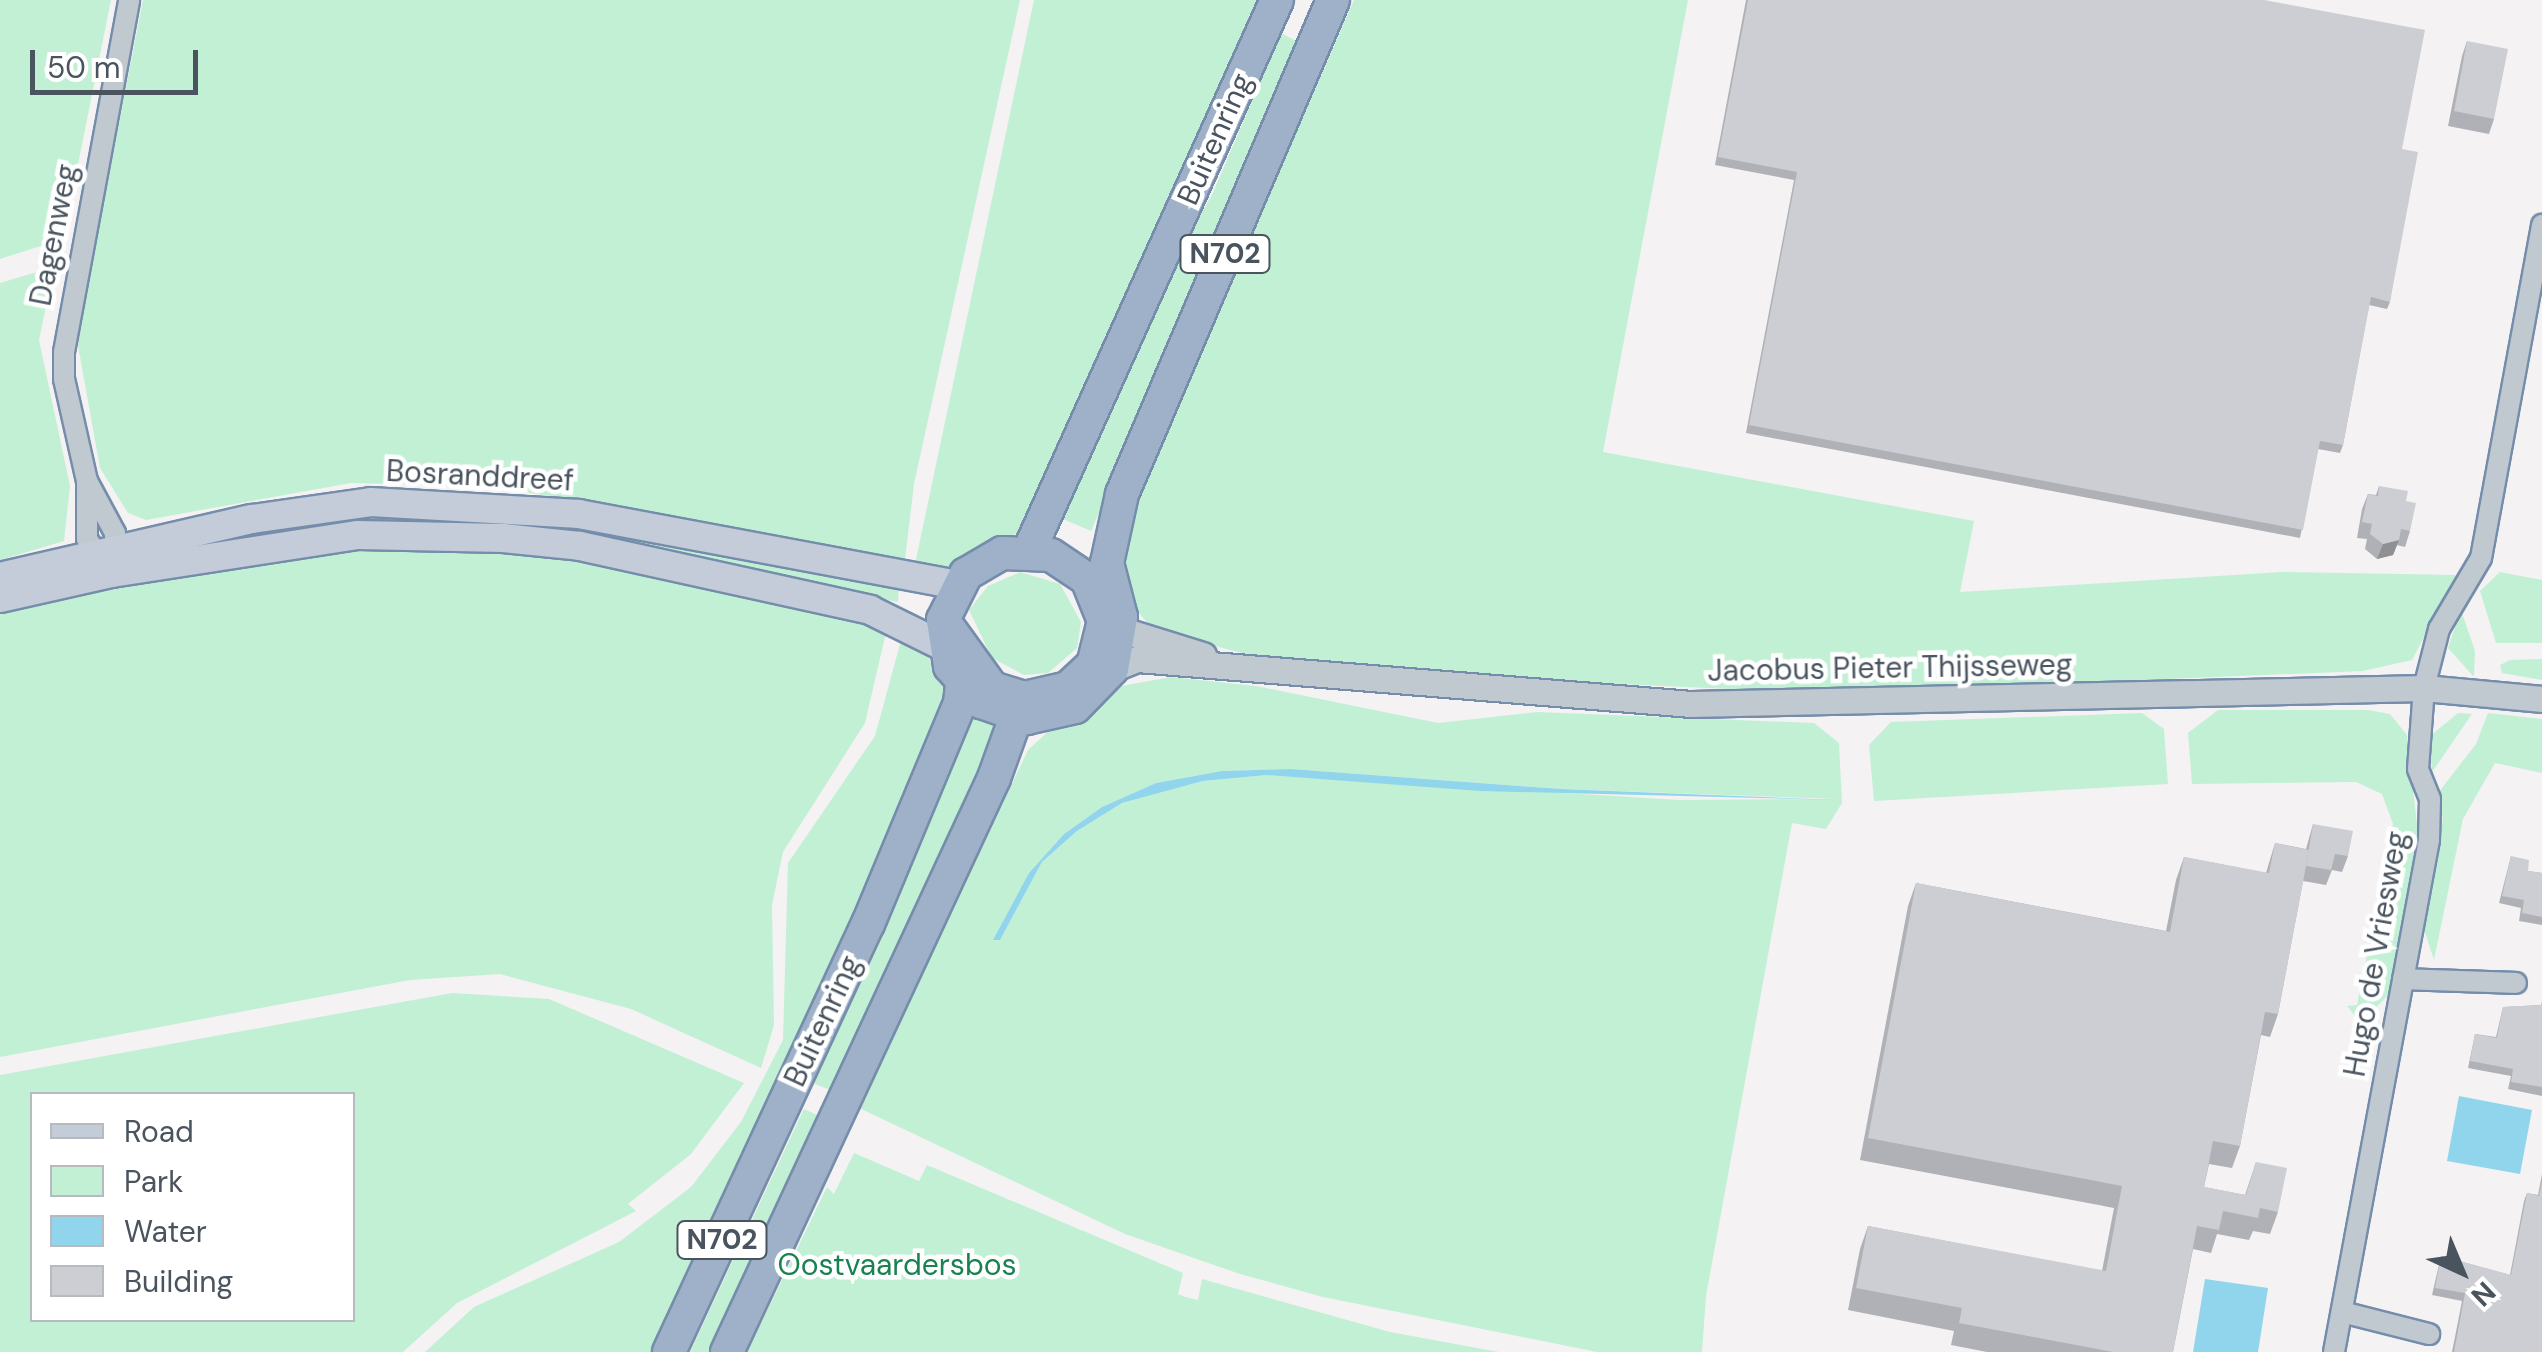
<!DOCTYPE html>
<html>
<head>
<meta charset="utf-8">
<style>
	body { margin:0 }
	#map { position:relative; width:2542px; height:1352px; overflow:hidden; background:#f4f2f2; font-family:"DM Sans",sans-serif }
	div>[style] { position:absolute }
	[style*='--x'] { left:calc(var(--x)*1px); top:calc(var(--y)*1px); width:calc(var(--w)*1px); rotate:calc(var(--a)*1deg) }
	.green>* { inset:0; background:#c2f0d5 }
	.water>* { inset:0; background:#90d5ec }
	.roads { filter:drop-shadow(2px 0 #758dab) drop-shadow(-2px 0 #758dab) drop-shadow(0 2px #758dab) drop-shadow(0 -2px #758dab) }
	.minor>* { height:20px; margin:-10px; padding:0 10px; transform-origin:10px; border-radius:10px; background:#c0c8d0 }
	.tertiary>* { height:25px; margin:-12.5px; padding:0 12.5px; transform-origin:12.5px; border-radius:12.5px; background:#c0c8d0 }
	.secondary>* { height:28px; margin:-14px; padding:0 14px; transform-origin:14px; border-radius:14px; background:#c3ccd8 }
	.trunk>* { height:32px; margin:-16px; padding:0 16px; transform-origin:16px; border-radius:16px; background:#9eb1c8 }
	.wall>* { inset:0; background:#afb1b6 }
	.shaded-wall>* { inset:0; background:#8f9094 }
	.building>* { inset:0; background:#ccced4 }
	span { translate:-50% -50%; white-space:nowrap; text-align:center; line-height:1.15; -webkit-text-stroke:9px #fff; paint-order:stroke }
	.shield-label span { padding:2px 8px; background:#fff; border:2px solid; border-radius:8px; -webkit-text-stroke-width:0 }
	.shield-label { font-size:28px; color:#49545f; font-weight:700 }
	.street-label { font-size:30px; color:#49545f }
	.park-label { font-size:30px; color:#198251 }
	.legend { position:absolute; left:30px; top:1092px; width:325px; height:230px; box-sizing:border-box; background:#fff; border:2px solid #b6bbbf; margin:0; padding:12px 18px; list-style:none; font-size:30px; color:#49545f }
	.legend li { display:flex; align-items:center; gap:20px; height:50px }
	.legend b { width:50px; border:2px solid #b6bbbf }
	.north { position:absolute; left:2412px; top:1222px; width:100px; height:100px; -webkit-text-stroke:8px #fff; paint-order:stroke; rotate:136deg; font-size:28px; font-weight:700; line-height:40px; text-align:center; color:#49545f }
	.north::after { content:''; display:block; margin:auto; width:35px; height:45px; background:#49545f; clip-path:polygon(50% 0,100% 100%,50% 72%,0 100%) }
	.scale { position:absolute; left:30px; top:50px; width:168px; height:45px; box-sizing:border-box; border:5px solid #49545f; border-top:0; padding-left:12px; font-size:30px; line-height:35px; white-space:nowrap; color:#49545f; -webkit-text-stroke:8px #fff; paint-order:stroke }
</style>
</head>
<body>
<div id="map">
	<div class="green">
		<i style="clip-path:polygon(0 0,111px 0,63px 239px,0 259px)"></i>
		<i style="clip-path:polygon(143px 0,1020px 0,914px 484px,904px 568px,670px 515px,485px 486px,351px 483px,146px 520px,128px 513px,100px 468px,77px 340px)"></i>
		<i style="clip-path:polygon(1034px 0,1257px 0,1023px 530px,949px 567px,914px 569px)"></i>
		<i style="clip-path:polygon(1354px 0,1688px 0,1603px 452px,1974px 521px,1960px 592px,2282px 572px,2456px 575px,2412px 660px,2363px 671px,1822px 693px,1414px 675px,1246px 654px,1153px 630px,1131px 603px,1119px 562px,1130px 514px)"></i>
		<i style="clip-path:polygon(1281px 33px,1304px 45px,1091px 531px,1056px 516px,1147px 305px,1212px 195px)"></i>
		<i style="clip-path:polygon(54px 267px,39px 340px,70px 486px,64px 541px,0 560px,0 283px)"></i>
		<i style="clip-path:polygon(491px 512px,899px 586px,898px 602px,660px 555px,387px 526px,283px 532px,144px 560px,124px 552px,367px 513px)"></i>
		<i style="clip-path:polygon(350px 545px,557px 551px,887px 628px,865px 723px,783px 852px,772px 905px,774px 1025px,761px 1068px,631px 1009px,500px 974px,410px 980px,0 1057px,0 611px)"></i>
		<i style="clip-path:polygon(1020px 572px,1060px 584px,1081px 622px,1077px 648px,1048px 673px,1024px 675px,992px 658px,969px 610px,988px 586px)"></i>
		<i style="clip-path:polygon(2500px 572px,2542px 580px,2542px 643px,2496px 643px,2480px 591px)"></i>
		<i style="clip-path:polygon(2461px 610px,2475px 651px,2474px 677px,2448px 648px)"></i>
		<i style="clip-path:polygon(903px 633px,920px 640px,946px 694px,937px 735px,655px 1352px,425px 1352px,474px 1307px,619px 1242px,691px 1187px,741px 1122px,783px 1040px,788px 863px,875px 736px)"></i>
		<i style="clip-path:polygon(2542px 659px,2542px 680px,2502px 673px,2500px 665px,2510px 660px)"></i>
		<i style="clip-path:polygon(evenodd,1171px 677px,1256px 686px,1438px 723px,1537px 712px,1814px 723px,1839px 743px,1842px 803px,1826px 829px,1792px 823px,1706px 1296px,1702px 1352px,1597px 1352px,1323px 1297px,1240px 1274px,1125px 1234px,857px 1107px,1028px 750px,1052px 728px,1090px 713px,1121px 686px,1171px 677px,1291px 769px,1561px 789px,1835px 799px,1679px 800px,1267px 775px,1203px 781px,1122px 803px,1077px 831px,1042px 862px,1000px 940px,1029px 873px,1064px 834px,1102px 807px,1156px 783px,1222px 771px,1291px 769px)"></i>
		<i style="clip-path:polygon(2218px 710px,2367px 710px,2390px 714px,2407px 735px,2418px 834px,2389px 994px,2361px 1023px,2347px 1006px,2357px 1005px,2393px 824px,2382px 794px,2356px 782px,2192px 784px,2188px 733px)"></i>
		<i style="clip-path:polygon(977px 711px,1005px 727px,840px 1094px,810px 1082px,968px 714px)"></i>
		<i style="clip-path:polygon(2142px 713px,2164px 729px,2168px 784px,1874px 801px,1869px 745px,1891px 722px)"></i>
		<i style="clip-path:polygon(2458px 713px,2472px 714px,2432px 772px,2429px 737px)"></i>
		<i style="clip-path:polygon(2488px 713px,2542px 719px,2542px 773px,2495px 763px,2463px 819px,2434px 960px,2422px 923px,2443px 819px,2438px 793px,2476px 744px)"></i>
		<i style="clip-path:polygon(evenodd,452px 993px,549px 999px,744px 1083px,691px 1154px,628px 1204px,636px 1211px,457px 1303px,403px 1352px,0 1352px,0 1075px,452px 993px,32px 1094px,352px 1094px,352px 1320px,32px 1320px,32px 1094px)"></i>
		<i style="clip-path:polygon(804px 1109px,828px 1120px,718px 1352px,690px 1352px)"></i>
		<i style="clip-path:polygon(854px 1153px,919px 1181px,927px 1165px,1183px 1273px,1178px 1294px,1185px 1297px,1198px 1300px,1202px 1279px,1390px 1332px,1499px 1352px,747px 1352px,827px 1187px,834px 1194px)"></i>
	</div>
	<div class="water">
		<i style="clip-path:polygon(1291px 769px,1561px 789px,1835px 800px,1480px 791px,1267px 775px,1203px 781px,1122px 803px,1077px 831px,1042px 862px,1000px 940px,993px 940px,1029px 873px,1064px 834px,1102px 807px,1156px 783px,1222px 771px)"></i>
		<i style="clip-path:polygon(2459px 1096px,2532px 1110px,2520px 1174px,2447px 1161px)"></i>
		<i style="clip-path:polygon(2205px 1279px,2268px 1288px,2258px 1352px,2193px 1352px)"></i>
	</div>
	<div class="roads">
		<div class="minor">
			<i style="--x:87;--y:481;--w:58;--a:90"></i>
			<i style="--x:87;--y:539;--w:30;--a:56"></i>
			<i style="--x:116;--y:561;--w:28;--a:-92"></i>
			<i style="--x:115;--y:533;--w:59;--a:-118.3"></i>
			<i style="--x:87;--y:481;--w:105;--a:-102.7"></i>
			<i style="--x:64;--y:379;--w:27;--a:-90"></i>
			<i style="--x:64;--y:352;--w:358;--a:-79.5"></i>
			<i style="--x:2403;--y:979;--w:113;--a:2"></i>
			<i style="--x:2342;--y:1312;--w:90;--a:14.2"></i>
			<i style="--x:2334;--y:1352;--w:521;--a:-79.49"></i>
			<i style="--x:2429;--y:840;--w:41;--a:-88.6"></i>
			<i style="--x:2430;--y:799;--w:32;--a:-112"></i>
			<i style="--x:2418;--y:769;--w:81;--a:-85.8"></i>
			<i style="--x:2424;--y:688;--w:61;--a:-75.7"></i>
			<i style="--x:2439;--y:629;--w:82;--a:-59.4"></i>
			<i style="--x:2481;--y:558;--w:339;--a:-79.6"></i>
		</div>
		<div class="tertiary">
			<i style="--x:1122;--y:630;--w:85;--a:17.2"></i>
			<i style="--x:1112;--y:669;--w:27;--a:-22"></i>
			<i style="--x:1137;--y:659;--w:556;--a:4.64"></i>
			<i style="--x:1691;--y:704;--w:733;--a:-1.25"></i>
			<i style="--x:2424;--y:688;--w:119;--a:5.3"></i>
		</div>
		<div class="secondary">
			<i style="--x:0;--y:577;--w:259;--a:-13"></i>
			<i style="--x:252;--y:519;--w:120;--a:-8.1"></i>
			<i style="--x:371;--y:502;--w:208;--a:3.3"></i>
			<i style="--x:579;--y:514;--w:385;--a:10.6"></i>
			<i style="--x:0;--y:598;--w:115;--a:-12.6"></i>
			<i style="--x:112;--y:573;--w:249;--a:-8.8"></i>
			<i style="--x:358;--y:535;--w:145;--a:1.2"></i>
			<i style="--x:503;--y:538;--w:77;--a:5.9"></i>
			<i style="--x:580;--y:546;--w:297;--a:12.4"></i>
			<i style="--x:870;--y:610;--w:81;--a:26.3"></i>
		</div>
		<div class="trunk">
			<i style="--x:1029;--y:551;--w:604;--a:-65.77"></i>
			<i style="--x:943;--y:620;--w:84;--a:54.2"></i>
			<i style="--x:992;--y:688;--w:34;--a:17"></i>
			<i style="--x:1024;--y:698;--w:45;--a:-12.8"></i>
			<i style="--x:1068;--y:688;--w:34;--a:-43"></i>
			<i style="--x:1093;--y:665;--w:45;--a:-76"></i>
			<i style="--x:1104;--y:621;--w:45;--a:-112"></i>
			<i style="--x:1087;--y:579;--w:43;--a:-146.3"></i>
			<i style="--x:1051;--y:555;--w:49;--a:-177.7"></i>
			<i style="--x:1002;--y:553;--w:42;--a:149.7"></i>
			<i style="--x:966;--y:574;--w:51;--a:116.6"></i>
			<i style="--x:943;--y:620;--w:47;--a:81.3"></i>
			<i style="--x:950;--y:666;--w:48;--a:49.3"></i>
			<i style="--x:981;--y:702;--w:49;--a:19.2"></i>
			<i style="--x:1027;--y:718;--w:49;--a:-12.9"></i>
			<i style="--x:1075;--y:707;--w:53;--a:-45.8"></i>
			<i style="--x:1112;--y:669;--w:53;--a:-80.2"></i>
			<i style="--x:1121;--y:617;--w:56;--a:-104.5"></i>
			<i style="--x:1107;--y:563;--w:71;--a:-77.7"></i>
			<i style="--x:1122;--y:494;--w:537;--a:-66.87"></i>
			<i style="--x:669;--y:1352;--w:472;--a:-65.1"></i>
			<i style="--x:868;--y:924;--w:239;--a:-67.4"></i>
			<i style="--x:960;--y:703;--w:19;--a:-84"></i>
			<i style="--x:727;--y:1352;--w:633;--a:-65.05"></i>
			<i style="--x:994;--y:778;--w:65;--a:-70.2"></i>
			<i style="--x:1016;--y:717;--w:22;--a:-47"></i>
		</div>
	</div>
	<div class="wall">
		<i style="clip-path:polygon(1746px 0,2264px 0,2402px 149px,2390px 302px,2387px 309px,2369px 305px,2343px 445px,2340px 453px,2318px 449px,2300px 538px,1746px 433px,1794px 180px,1715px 165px)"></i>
		<i style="clip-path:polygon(2467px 41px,2494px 119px,2489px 134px,2448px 126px,2462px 56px)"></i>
		<i style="clip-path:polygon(2379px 486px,2406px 501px,2410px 531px,2405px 547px,2397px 545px,2393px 555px,2377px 559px,2365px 549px,2367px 539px,2357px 538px,2362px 509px,2368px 494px,2376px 495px)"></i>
		<i style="clip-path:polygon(2313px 824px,2348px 856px,2342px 872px,2332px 870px,2326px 885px,2303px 881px,2278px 1014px,2270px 1037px,2261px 1035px,2240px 1146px,2232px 1168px,2209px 1164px,2204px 1187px,2245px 1195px,2256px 1162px,2278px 1212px,2270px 1234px,2253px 1231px,2249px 1240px,2217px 1234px,2211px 1253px,2193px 1249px,2173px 1352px,1987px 1352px,1951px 1345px,1954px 1331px,1848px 1310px,1860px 1249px,1868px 1226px,2102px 1271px,2114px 1208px,1860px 1160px,1908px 906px,1916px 883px,2166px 931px,2176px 880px,2184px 857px,2266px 873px,2275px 843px,2306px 849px)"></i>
		<i style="clip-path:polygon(2511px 856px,2528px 871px,2542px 873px,2542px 925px,2519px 921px,2521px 908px,2499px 903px)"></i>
		<i style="clip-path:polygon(2542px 1002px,2542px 1096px,2508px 1089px,2511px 1076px,2468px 1068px,2475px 1034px,2496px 1037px,2503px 1007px,2541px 1005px)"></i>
		<i style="clip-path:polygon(2542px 1174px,2542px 1352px,2452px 1352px,2462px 1301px,2432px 1295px,2441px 1256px,2510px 1275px,2524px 1201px,2527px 1193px,2538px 1195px)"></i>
	</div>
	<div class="shaded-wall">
		<i style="clip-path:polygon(2399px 540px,2393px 555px,2377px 559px,2383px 544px)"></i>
	</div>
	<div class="building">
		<i style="clip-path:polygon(1748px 0,2264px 0,2425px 30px,2402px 149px,2418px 152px,2390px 302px,2371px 297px,2343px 445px,2320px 441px,2303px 530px,1749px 425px,1797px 172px,1718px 157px)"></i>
		<i style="clip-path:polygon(2467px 41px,2508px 49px,2494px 119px,2454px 111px)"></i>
		<i style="clip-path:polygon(2379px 486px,2408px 491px,2406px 501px,2416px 503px,2410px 531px,2401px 529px,2399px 540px,2383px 544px,2370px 534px,2372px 524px,2362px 522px,2368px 494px,2378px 496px)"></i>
		<i style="clip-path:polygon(2313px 824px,2353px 831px,2348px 856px,2335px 854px,2331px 870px,2306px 866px)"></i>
		<i style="clip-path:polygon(2275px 843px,2309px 850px,2278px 1014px,2265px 1012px,2240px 1146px,2213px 1141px,2204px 1187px,2246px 1195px,2256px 1162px,2287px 1168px,2278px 1212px,2260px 1208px,2258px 1218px,2223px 1211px,2219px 1230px,2197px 1226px,2173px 1352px,2113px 1352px,1959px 1323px,1962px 1308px,1856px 1288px,1868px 1226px,2106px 1271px,2122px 1186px,1868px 1138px,1916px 883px,2170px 932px,2184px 857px,2269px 873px)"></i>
		<i style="clip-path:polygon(2511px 856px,2529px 860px,2528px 871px,2542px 873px,2542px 917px,2522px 913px,2524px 900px,2502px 896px)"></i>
		<i style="clip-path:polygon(2542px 1005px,2542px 1087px,2511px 1082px,2513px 1069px,2470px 1061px,2475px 1034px,2497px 1038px,2503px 1007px)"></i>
		<i style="clip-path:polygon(2542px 1182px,2542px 1352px,2454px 1352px,2465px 1293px,2435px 1288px,2441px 1256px,2511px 1275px,2527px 1193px,2539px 1196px)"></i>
	</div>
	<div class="shield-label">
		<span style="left:1225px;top:254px">N702</span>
		<span style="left:722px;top:1240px">N702</span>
	</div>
	<div class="street-label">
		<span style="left:1215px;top:139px;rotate:-66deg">Buitenring</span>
		<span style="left:54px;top:235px;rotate:-79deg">Dagenweg</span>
		<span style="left:480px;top:476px;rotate:3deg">Bosranddreef</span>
		<span style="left:1890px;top:668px;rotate:-1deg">Jacobus Pieter Thijsseweg</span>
		<span style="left:2376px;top:954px;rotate:-80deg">Hugo de Vriesweg</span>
		<span style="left:823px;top:1021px;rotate:-65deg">Buitenring</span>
	</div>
	<div class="park-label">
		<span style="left:897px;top:1265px">Oostvaardersbos</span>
	</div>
	<ul class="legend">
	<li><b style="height:12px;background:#c3ccd8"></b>Road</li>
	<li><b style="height:28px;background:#c2f0d5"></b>Park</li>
	<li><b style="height:28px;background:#90d5ec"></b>Water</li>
	<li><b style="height:28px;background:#ccced4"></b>Building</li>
	</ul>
	<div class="north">N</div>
	<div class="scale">50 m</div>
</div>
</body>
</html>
